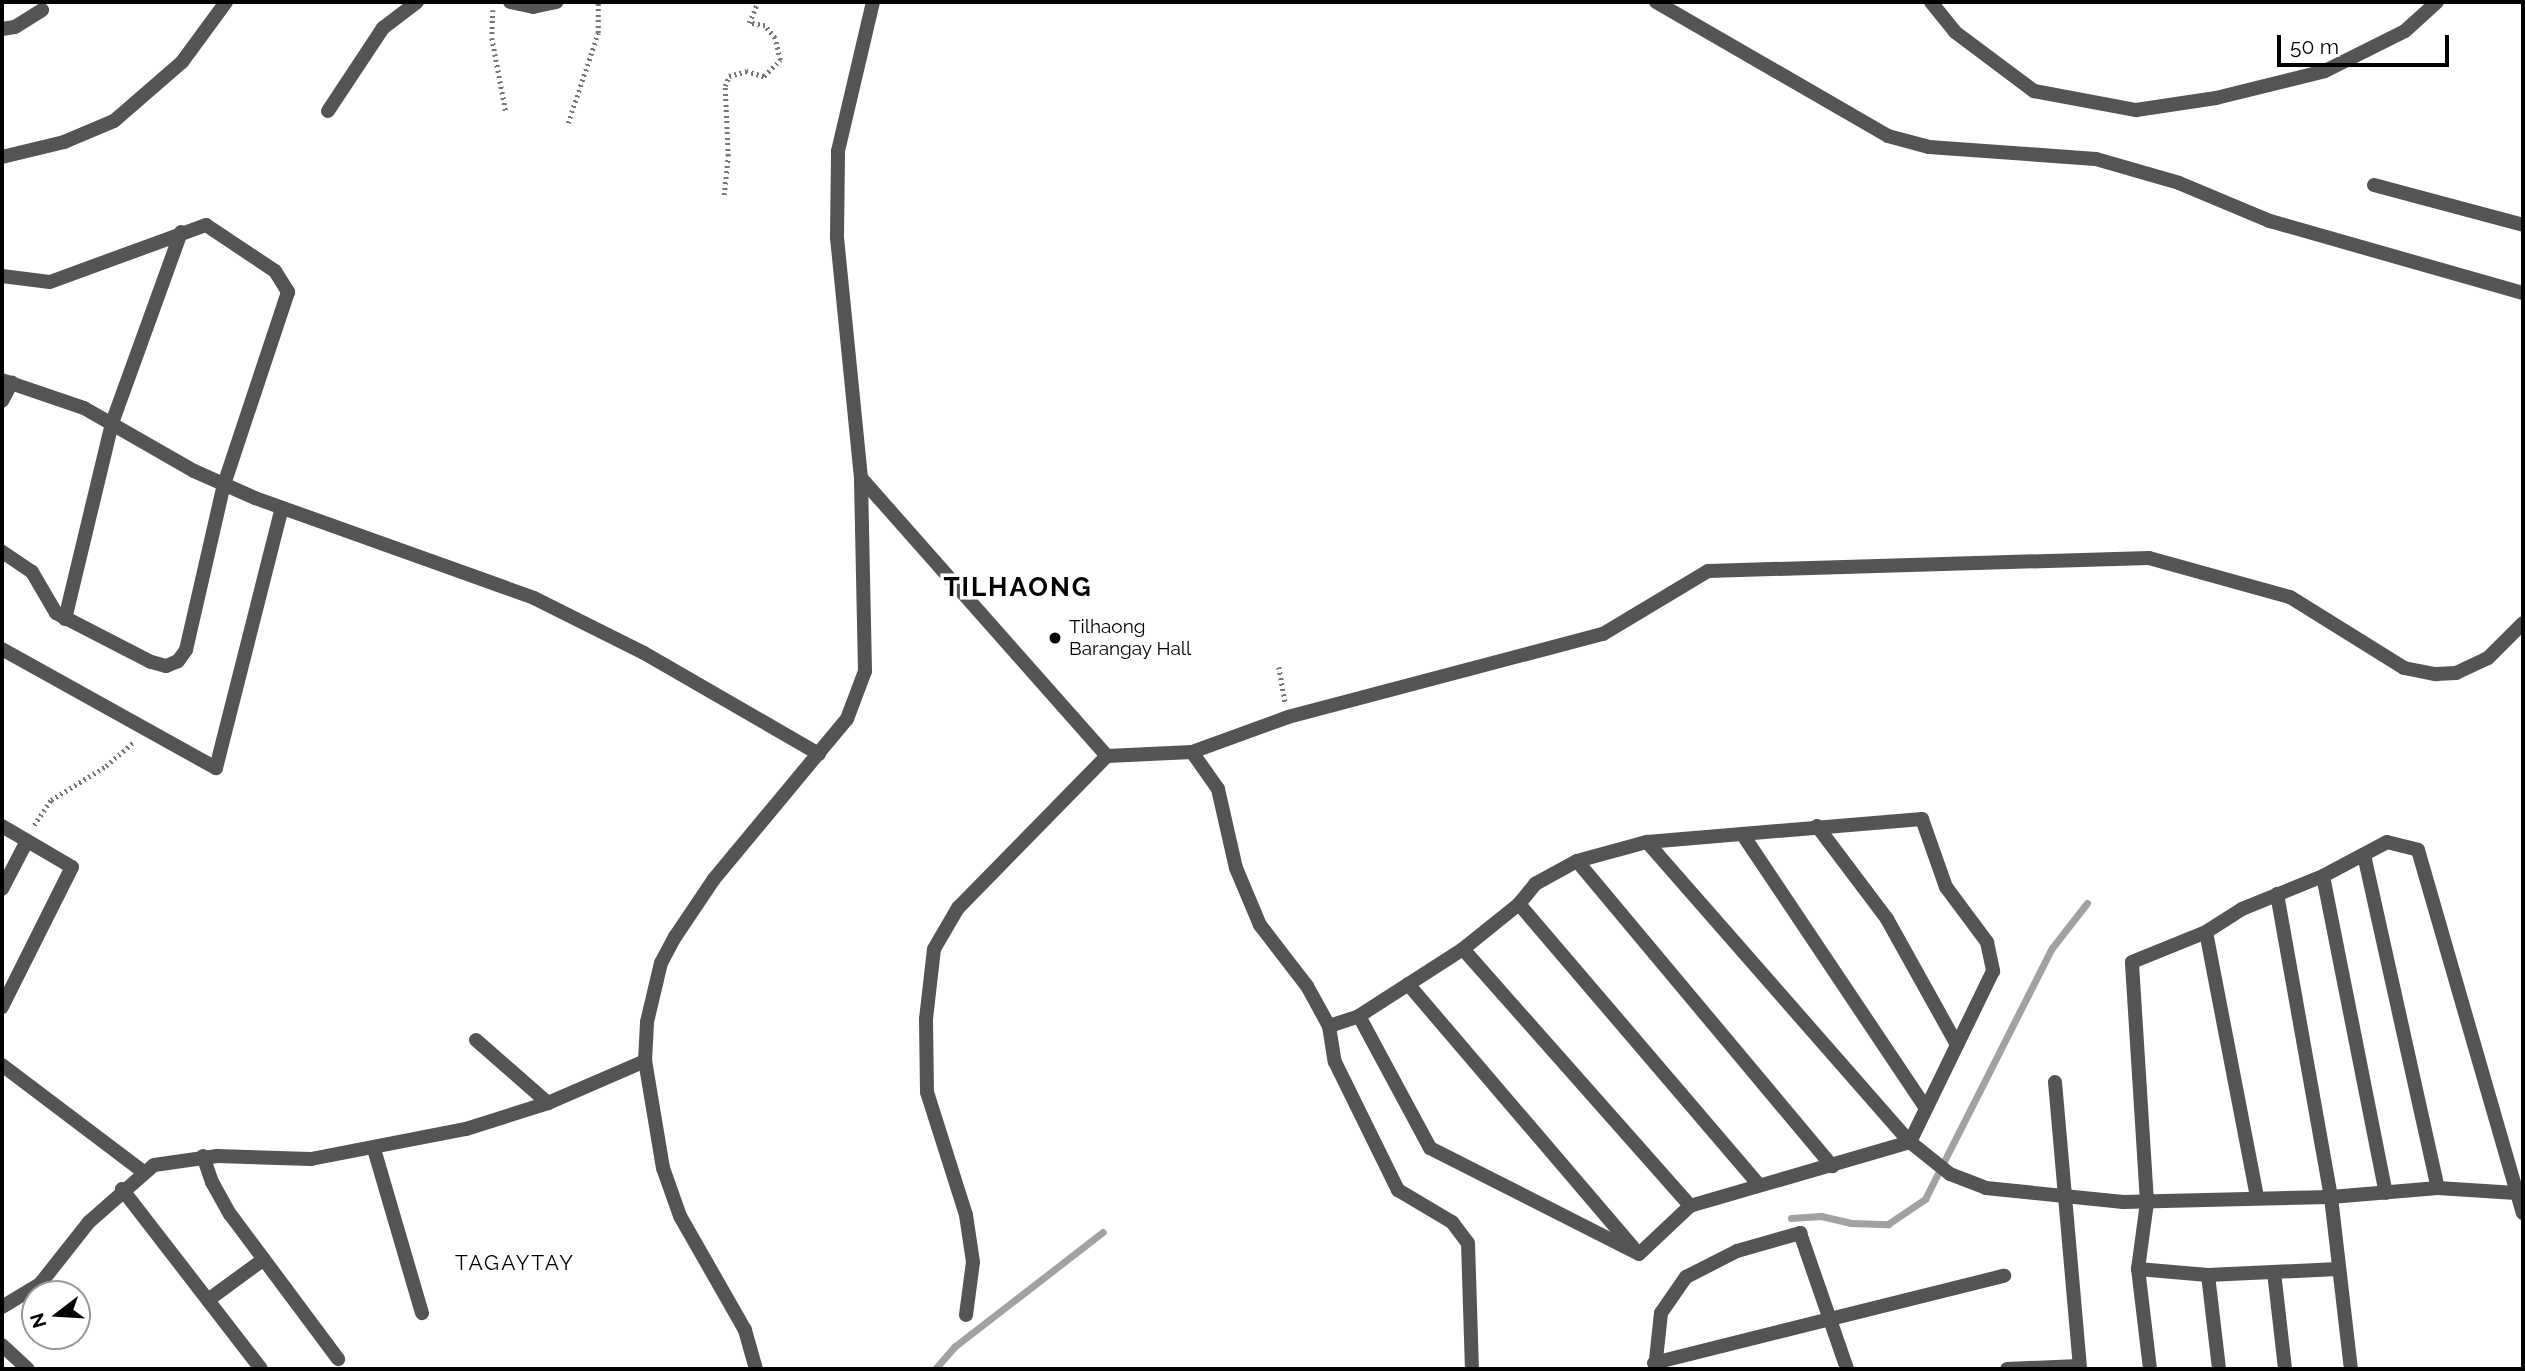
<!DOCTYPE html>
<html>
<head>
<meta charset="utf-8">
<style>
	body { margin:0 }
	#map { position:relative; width:2525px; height:1371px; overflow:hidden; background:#fff; font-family:Raleway,sans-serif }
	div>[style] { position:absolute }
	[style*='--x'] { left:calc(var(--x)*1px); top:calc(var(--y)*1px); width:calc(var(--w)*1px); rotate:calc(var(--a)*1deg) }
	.stream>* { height:7px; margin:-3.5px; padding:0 3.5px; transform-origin:3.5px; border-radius:3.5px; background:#a2a2a2 }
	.path>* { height:4.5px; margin-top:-2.25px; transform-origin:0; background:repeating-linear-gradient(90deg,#767676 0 2px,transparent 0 5.5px) }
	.lane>* { height:14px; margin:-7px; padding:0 7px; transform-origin:7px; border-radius:7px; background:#545454 }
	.street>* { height:14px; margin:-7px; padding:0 7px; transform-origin:7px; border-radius:7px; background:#545454 }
	.dots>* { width:19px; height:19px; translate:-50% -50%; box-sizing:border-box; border:4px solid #fff; border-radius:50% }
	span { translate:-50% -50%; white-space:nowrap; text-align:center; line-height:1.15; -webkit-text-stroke:7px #fff; paint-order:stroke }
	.poi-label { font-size:19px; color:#000 }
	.left { translate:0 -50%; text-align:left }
	.neighbourhood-label { font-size:21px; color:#000; letter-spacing:2px }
	.district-label { font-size:26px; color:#000; font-weight:700; letter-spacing:2px }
	.frame { position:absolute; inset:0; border:4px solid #000; pointer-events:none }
	.north { position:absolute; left:21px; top:1280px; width:70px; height:70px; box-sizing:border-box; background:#fff; border:2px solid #999; border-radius:50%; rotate:253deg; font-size:19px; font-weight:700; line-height:28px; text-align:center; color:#000 }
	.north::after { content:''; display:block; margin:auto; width:24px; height:32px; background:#000; clip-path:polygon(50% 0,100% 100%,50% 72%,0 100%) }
	.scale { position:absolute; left:2277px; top:35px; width:172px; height:32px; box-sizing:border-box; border:4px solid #000; border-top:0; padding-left:9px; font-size:21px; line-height:24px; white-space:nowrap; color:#000; -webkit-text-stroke:5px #fff; paint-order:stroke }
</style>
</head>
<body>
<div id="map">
	<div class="stream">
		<i style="--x:1791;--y:1218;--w:30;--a:-4"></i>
		<i style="--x:1821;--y:1216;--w:31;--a:13"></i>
		<i style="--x:1851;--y:1223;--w:37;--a:2"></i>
		<i style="--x:1888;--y:1224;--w:45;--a:-34"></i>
		<i style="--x:1925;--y:1199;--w:281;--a:-63.2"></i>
		<i style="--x:2052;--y:948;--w:57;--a:-52.1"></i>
		<i style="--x:935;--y:1369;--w:29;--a:-49"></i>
		<i style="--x:954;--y:1347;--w:188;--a:-37.7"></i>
	</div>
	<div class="path">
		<i style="--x:493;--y:10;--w:28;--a:92"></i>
		<i style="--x:492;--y:38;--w:75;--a:79.3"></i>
		<i style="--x:568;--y:123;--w:95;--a:-71.6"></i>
		<i style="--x:598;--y:33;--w:31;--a:-90"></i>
		<i style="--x:724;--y:195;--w:39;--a:-84"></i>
		<i style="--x:728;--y:156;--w:70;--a:-92.5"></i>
		<i style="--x:725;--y:86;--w:11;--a:-68"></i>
		<i style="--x:729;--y:76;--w:18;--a:-16"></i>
		<i style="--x:746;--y:71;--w:19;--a:16"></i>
		<i style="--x:764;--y:76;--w:23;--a:-45"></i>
		<i style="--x:780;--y:60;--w:23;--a:-103"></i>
		<i style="--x:775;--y:38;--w:16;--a:-130"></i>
		<i style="--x:765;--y:26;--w:16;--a:-169"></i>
		<i style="--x:749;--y:23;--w:23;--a:-67"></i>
		<i style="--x:1279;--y:667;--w:36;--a:80"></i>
		<i style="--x:34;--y:825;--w:30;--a:-56"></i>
		<i style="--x:51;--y:800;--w:65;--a:-31.7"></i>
		<i style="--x:106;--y:766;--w:37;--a:-41"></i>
	</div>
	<div class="lane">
		<i style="--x:328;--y:111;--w:100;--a:-56.5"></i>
		<i style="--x:383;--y:28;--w:43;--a:-37.4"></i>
		<i style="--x:2;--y:649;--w:245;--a:29.1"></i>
		<i style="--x:476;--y:1040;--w:96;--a:41.2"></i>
	</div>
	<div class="street">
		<i style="--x:510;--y:2;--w:24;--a:12"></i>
		<i style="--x:533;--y:7;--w:24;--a:-12"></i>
		<i style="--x:1656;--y:2;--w:268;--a:30"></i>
		<i style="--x:1888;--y:136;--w:42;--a:15"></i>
		<i style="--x:1929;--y:147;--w:167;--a:4.1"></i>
		<i style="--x:2096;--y:159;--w:86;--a:16.1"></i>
		<i style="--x:2179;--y:183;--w:99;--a:22.7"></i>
		<i style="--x:2270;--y:221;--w:263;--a:15.9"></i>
		<i style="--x:1931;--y:2;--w:38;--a:51"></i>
		<i style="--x:1955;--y:32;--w:99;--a:36.8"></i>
		<i style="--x:2034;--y:91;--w:104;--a:10.6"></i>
		<i style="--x:2136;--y:110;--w:81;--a:-8.5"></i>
		<i style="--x:2216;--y:98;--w:112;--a:-13.9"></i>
		<i style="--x:2325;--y:71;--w:89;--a:-26.6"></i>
		<i style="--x:2405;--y:31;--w:43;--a:-42.2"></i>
		<i style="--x:2;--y:29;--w:13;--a:-9"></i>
		<i style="--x:15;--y:27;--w:32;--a:-32"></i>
		<i style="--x:2;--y:157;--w:64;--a:-13.6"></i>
		<i style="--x:64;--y:142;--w:54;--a:-22.8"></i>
		<i style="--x:114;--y:121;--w:90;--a:-40.9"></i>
		<i style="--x:182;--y:62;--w:74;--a:-53.7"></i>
		<i style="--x:2374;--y:185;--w:154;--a:15"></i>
		<i style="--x:2;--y:276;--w:48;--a:7.1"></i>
		<i style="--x:50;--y:282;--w:166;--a:-20.1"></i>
		<i style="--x:206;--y:225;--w:83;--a:33.7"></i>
		<i style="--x:275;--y:271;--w:25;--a:58"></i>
		<i style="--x:288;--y:292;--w:202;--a:108.4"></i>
		<i style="--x:224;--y:484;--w:170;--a:102.9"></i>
		<i style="--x:186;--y:650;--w:14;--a:126"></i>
		<i style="--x:178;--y:661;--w:13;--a:157"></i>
		<i style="--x:166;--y:666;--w:16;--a:-165"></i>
		<i style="--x:151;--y:662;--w:107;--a:-152.7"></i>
		<i style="--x:56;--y:613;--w:48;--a:-120.3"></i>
		<i style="--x:32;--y:572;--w:36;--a:-146"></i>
		<i style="--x:2;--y:380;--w:87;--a:18.9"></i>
		<i style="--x:84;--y:408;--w:127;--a:29.8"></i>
		<i style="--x:194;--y:471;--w:67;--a:23.9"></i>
		<i style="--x:255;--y:498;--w:296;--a:19.7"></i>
		<i style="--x:534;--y:598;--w:123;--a:26.6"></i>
		<i style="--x:644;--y:653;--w:202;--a:30"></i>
		<i style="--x:2;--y:401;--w:21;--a:-62"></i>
		<i style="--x:861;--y:478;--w:371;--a:48.5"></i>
		<i style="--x:65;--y:619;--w:202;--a:-76.5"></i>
		<i style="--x:112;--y:423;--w:203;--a:-70.1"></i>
		<i style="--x:1192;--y:752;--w:45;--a:54.9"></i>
		<i style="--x:1218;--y:789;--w:81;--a:77.2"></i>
		<i style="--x:1236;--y:868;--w:62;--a:67.2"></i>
		<i style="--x:1260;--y:925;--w:77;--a:52.4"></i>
		<i style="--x:1307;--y:986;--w:46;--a:61.2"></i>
		<i style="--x:1329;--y:1026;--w:36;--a:81"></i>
		<i style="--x:1335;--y:1062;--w:143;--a:63.8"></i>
		<i style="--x:1398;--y:1190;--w:63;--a:30.7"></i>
		<i style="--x:1452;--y:1222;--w:26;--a:53"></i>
		<i style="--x:1468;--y:1243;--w:126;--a:88.2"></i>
		<i style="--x:216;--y:768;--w:268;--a:-75.8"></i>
		<i style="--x:2;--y:826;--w:81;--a:30.4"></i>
		<i style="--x:72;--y:867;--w:157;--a:116.6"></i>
		<i style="--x:1817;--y:826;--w:116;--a:53"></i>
		<i style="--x:1887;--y:919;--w:144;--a:60.9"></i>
		<i style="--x:1743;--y:835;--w:329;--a:56.2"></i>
		<i style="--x:1647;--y:842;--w:399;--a:48.8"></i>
		<i style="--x:1910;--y:1142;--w:51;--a:38.7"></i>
		<i style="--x:1950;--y:1174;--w:39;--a:21"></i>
		<i style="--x:1986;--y:1188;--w:138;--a:5.8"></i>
		<i style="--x:2123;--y:1202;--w:208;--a:-1.4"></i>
		<i style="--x:2331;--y:1197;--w:107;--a:-4.8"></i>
		<i style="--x:2438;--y:1188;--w:78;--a:3.7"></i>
		<i style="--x:2364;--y:855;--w:341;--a:77.5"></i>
		<i style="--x:1577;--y:861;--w:398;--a:50.1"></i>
		<i style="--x:2323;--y:876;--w:323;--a:78.8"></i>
		<i style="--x:2;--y:889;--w:54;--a:-62.5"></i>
		<i style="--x:2277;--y:894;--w:308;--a:79.9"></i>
		<i style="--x:2331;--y:1197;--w:173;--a:83.4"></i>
		<i style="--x:1519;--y:904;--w:367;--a:49.5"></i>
		<i style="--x:2206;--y:932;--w:270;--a:79.1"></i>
		<i style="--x:1463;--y:949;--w:343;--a:48.5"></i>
		<i style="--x:1408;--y:984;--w:346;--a:49.5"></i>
		<i style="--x:1359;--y:1016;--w:150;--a:61.7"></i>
		<i style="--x:1430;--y:1148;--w:234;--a:26.9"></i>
		<i style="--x:1329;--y:1026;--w:32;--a:-18"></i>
		<i style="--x:1359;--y:1016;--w:124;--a:-32.8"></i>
		<i style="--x:1463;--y:949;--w:72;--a:-38.8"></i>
		<i style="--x:1519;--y:904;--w:26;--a:-51"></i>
		<i style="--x:1535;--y:884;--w:48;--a:-28.7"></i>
		<i style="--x:1577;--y:861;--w:73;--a:-15.2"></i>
		<i style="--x:1647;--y:842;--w:276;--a:-4.8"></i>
		<i style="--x:1922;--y:819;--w:72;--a:70.6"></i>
		<i style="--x:1946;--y:887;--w:69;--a:53.3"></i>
		<i style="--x:1987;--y:942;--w:30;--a:78"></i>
		<i style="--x:1993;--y:971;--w:190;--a:115.9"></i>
		<i style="--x:1910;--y:1142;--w:229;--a:163.8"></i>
		<i style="--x:1690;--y:1206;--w:70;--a:136.7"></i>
		<i style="--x:2;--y:1065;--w:176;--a:37.1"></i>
		<i style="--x:2055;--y:1082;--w:288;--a:85"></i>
		<i style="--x:374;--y:1149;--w:171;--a:73.7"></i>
		<i style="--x:203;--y:1156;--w:28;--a:71"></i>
		<i style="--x:212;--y:1182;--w:37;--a:61"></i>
		<i style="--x:230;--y:1214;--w:181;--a:53.3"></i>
		<i style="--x:122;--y:1189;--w:227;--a:52.3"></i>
		<i style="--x:2138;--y:1269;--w:70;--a:4.9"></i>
		<i style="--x:2208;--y:1275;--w:130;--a:-2.6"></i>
		<i style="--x:2274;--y:1272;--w:98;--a:83.5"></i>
		<i style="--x:2208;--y:1275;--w:95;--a:83.3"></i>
		<i style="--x:208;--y:1300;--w:69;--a:-36.2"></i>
		<i style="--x:2;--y:1307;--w:44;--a:-31.2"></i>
		<i style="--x:40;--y:1284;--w:79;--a:-51.7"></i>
		<i style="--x:89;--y:1222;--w:86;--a:-41.2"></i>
		<i style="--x:154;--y:1165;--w:64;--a:-8.1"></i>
		<i style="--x:217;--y:1156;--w:94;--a:1.8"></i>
		<i style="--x:311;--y:1159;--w:158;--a:-11"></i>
		<i style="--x:466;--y:1129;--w:86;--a:-17.6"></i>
		<i style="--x:548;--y:1103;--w:106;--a:-23.4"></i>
		<i style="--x:966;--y:1315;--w:53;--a:-82.5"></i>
		<i style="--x:973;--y:1262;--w:48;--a:-98.5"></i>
		<i style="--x:966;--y:1215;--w:129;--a:-107.6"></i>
		<i style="--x:927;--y:1092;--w:73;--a:-90.8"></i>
		<i style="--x:926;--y:1019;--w:70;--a:-83.5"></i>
		<i style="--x:934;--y:949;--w:48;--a:-59.7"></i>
		<i style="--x:958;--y:908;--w:213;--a:-45.6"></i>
		<i style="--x:1107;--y:756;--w:85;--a:-2.7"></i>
		<i style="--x:1192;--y:752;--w:102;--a:-20"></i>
		<i style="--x:1288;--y:717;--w:326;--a:-14.8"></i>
		<i style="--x:1603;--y:634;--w:122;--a:-31"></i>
		<i style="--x:1708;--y:571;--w:441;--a:-1.7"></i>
		<i style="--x:2149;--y:558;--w:146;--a:15.5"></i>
		<i style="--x:2290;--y:597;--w:134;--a:31.9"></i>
		<i style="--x:2404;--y:668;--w:33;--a:11"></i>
		<i style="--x:2436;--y:674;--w:20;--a:-3"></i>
		<i style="--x:2456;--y:673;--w:35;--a:-25"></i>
		<i style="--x:2488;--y:658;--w:49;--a:-45"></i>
		<i style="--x:2;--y:1345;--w:35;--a:43"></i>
		<i style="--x:1654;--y:1363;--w:361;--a:-14"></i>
		<i style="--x:756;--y:1369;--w:41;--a:-105.8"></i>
		<i style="--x:745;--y:1330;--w:131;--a:-119.7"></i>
		<i style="--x:680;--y:1216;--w:51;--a:-109.5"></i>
		<i style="--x:663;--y:1168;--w:109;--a:-99.5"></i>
		<i style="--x:645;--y:1061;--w:39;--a:-87"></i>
		<i style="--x:647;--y:1022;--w:61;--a:-76.7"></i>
		<i style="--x:661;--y:963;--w:30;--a:-62"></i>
		<i style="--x:675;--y:937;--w:70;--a:-56.1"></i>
		<i style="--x:714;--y:879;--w:208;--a:-50.3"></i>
		<i style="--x:847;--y:719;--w:51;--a:-69.4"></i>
		<i style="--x:865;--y:671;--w:193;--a:-91.2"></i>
		<i style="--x:861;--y:478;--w:242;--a:-95.7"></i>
		<i style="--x:837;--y:237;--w:86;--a:-89.3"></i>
		<i style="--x:838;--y:151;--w:153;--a:-76.8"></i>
		<i style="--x:1655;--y:1369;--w:56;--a:-83.9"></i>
		<i style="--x:1661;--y:1313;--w:44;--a:-55.2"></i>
		<i style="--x:1686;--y:1277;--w:57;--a:-27"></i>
		<i style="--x:1737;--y:1251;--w:66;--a:-15.9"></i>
		<i style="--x:1800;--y:1233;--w:144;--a:70.9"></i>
		<i style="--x:2007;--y:1369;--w:72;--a:-2.4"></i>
		<i style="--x:2150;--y:1369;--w:101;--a:-96.8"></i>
		<i style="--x:2138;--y:1269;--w:68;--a:-82.3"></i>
		<i style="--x:2147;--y:1202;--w:240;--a:-93.6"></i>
		<i style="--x:2132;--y:962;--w:80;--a:-22.1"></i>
		<i style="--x:2206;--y:932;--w:43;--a:-32.6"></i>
		<i style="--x:2242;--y:909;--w:87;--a:-22.2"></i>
		<i style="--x:2323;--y:876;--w:72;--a:-28"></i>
		<i style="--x:2387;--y:842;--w:32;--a:14"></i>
		<i style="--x:2418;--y:850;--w:378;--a:73.9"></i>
	</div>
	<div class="dots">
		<i style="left:1055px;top:638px;background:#000"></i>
	</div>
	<div class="poi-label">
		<span class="left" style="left:1069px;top:638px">Tilhaong<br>Barangay Hall</span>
	</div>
	<div class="neighbourhood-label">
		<span style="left:515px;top:1263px">TAGAYTAY</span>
	</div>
	<div class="district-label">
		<span style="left:1018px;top:588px">TILHAONG</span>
	</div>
	<div class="frame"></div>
	<div class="north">N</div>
	<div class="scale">50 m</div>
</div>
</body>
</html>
